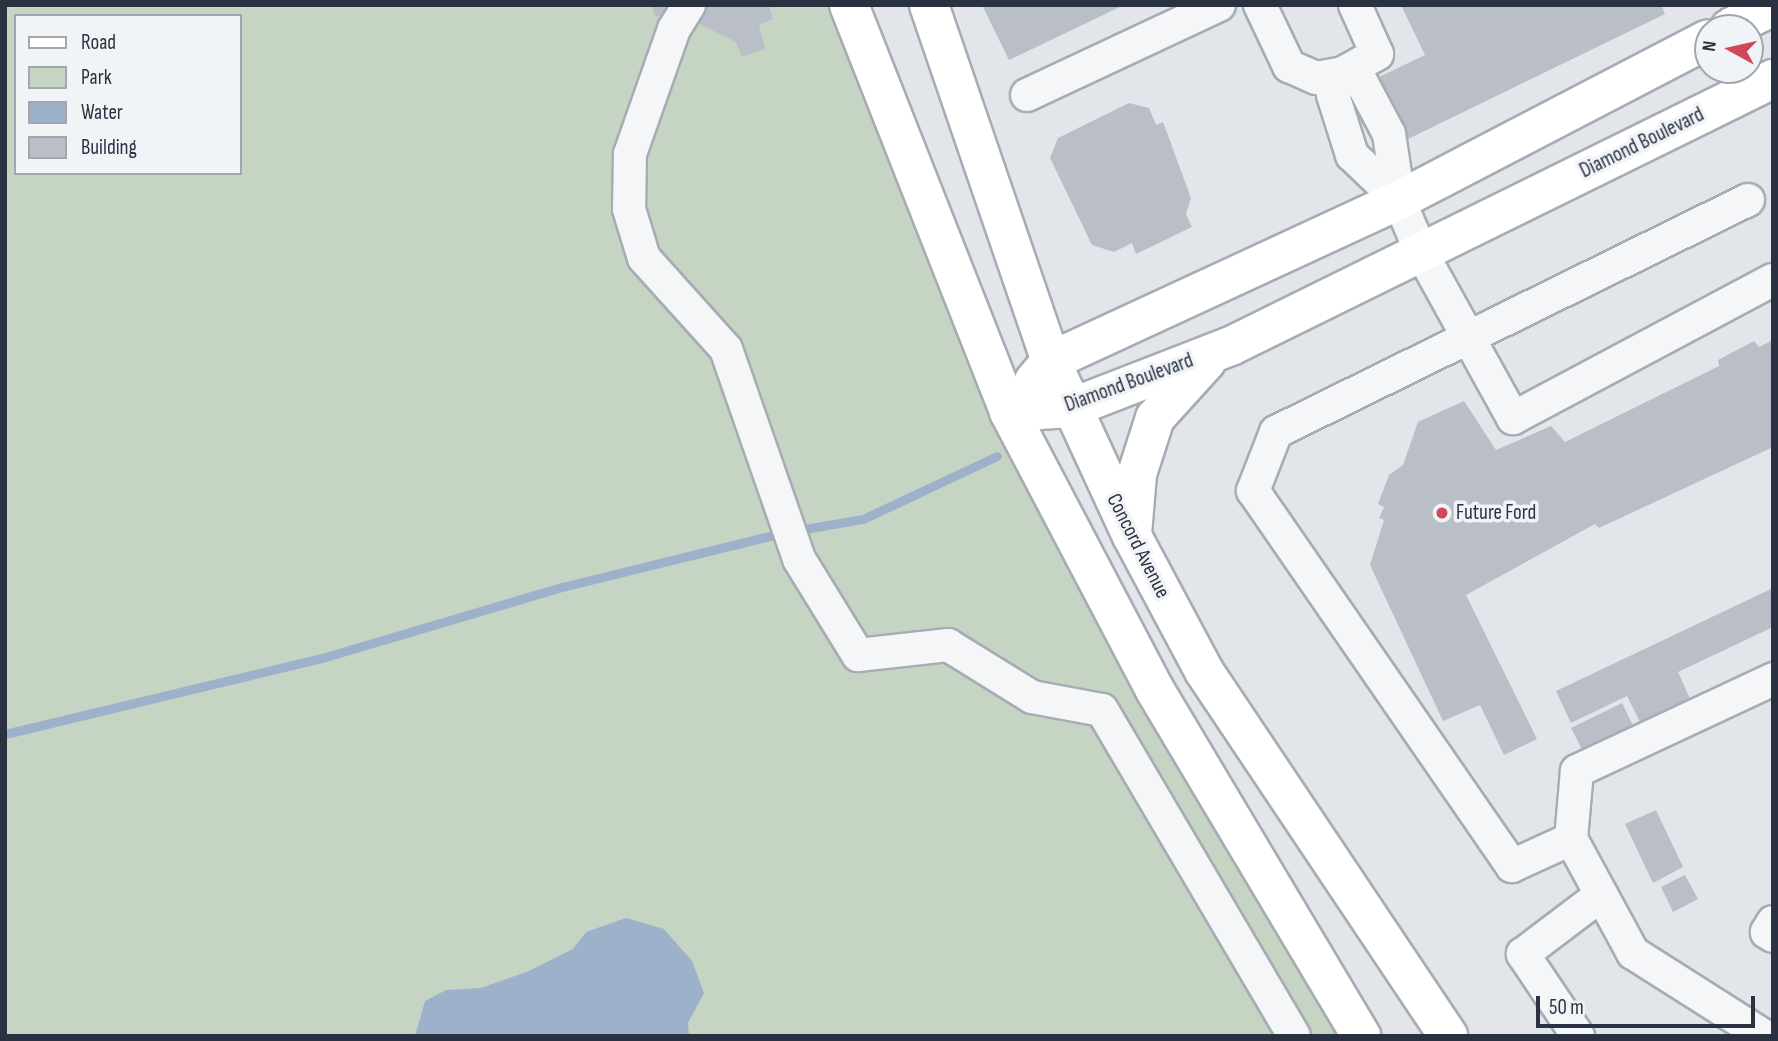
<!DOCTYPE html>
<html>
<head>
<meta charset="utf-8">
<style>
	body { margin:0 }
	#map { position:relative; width:1778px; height:1041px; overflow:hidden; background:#e2e5ea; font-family:"Sofia Sans Condensed",sans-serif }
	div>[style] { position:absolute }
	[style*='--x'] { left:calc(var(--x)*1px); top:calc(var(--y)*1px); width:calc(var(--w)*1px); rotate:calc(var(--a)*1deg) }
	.green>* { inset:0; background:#c6d4c3 }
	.water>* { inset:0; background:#9db1ca }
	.stream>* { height:9px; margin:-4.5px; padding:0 4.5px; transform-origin:4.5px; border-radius:4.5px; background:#9db1ca }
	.building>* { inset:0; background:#b9bec7 }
	.roads { filter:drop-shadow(2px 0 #a7acb4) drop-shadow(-2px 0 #a7acb4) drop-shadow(0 2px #a7acb4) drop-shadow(0 -2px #a7acb4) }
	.minor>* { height:32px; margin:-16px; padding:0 16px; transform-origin:16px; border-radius:16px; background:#f4f6f8 }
	.major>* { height:38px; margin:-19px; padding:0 19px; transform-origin:19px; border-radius:19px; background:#fff }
	.dots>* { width:19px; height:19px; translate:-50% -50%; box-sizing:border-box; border:4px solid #f1f4f7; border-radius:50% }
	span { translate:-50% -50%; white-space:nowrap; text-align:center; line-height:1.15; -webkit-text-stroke:7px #f1f4f7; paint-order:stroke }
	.street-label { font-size:21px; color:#2a3242 }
	.poi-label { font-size:21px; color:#2a3242 }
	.left { translate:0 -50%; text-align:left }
	.frame { position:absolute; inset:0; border:7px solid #2a3242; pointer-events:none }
	.legend { position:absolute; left:14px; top:14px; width:228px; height:161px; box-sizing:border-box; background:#f1f4f7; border:2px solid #a1a6af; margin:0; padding:9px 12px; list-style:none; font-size:21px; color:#2a3242 }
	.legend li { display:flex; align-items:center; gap:14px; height:35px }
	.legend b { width:35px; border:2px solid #a1a6af }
	.north { position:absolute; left:1694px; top:14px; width:70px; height:70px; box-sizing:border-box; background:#f1f4f7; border:2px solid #a1a6af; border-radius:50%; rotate:278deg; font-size:19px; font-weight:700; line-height:28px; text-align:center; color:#2a3242 }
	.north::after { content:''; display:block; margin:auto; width:24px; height:32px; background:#ce4857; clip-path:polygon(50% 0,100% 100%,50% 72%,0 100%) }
	.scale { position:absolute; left:1536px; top:996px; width:219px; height:32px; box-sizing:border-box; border:4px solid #2a3242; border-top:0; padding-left:9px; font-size:21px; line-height:24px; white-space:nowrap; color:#2a3242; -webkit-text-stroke:5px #f1f4f7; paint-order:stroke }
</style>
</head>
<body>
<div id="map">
	<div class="green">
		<i style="clip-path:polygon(evenodd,5px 5px,849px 5px,1009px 412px,1361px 1036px,5px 1036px,5px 5px,16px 16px,240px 16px,240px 173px,16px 173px,16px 16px)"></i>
	</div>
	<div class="water">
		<i style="clip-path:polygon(626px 918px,664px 929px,692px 961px,704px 993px,688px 1023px,689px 1036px,415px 1036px,425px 1001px,446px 990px,481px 988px,529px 971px,573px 949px,586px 932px)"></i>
	</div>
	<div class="stream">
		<i style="--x:799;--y:530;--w:65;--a:-9.8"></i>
		<i style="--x:863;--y:519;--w:148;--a:-25.2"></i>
		<i style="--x:5;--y:734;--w:326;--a:-13.5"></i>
		<i style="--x:322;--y:658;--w:250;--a:-16.5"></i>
		<i style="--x:562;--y:587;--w:222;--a:-13.8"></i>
	</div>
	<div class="building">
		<i style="clip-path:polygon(652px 5px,676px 5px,677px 11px,655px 17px)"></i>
		<i style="clip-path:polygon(698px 5px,769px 5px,773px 19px,759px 25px,765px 49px,742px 57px,736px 42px,689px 19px)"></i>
		<i style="clip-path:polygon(982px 5px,1124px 5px,1009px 60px)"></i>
		<i style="clip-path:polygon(1401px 5px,1661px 5px,1665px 14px,1406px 140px,1377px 78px,1425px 55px)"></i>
		<i style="clip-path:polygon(1129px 103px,1149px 108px,1156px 125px,1163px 122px,1191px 198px,1186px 214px,1192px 227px,1136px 254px,1132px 243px,1114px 252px,1092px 245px,1050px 158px,1058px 138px)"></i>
		<i style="clip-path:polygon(1773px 340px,1773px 447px,1599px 528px,1595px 524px,1466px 595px,1537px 739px,1504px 755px,1480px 705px,1443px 721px,1370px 565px,1384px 520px,1379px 518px,1384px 507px,1378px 504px,1389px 475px,1403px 465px,1418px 422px,1464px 401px,1496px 450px,1551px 426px,1565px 442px,1719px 366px,1718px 360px,1754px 341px,1759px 347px)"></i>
		<i style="clip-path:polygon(1773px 588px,1773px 627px,1678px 672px,1691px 701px,1641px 724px,1627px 696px,1571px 723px,1556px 691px)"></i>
		<i style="clip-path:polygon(1622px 703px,1637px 734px,1587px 759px,1571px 728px)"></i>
		<i style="clip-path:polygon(1656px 810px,1683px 867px,1653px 883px,1625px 824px)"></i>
		<i style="clip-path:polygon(1685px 875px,1698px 899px,1673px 912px,1661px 887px)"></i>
	</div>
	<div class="roads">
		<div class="minor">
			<i style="--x:689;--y:5;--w:28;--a:122"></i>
			<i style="--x:674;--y:29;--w:133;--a:109.4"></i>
			<i style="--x:630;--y:154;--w:55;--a:91"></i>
			<i style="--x:629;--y:209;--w:51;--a:73"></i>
			<i style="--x:644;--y:258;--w:122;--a:48"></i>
			<i style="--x:726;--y:349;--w:222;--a:70.8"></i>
			<i style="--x:799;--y:559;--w:113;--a:58.4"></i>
			<i style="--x:858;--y:655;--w:91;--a:-6.3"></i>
			<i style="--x:948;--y:645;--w:99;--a:31.8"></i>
			<i style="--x:1032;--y:697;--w:71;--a:10.5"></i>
			<i style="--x:1102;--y:710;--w:378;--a:59.5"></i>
			<i style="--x:1260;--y:5;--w:68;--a:64.6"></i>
			<i style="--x:1289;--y:66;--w:30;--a:24"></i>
			<i style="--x:1316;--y:78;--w:27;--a:-10"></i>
			<i style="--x:1343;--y:73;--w:39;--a:-29"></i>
			<i style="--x:1377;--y:54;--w:54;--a:-114.2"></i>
			<i style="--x:1343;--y:73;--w:21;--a:28"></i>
			<i style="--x:1362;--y:83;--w:58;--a:62.1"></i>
			<i style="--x:1389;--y:134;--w:67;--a:81.4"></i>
			<i style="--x:1399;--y:200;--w:56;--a:67.1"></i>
			<i style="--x:1421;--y:252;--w:190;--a:61"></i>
			<i style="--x:1513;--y:418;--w:294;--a:-28"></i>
			<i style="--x:1343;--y:73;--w:24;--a:114"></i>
			<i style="--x:1333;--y:95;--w:63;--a:72.4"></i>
			<i style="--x:1352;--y:155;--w:65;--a:43.8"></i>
			<i style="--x:1027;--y:95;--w:212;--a:-25.1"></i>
			<i style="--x:1571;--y:839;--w:65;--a:155.4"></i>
			<i style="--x:1512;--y:866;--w:456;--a:-124.6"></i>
			<i style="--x:1253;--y:491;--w:63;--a:-68.7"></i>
			<i style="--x:1276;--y:432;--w:526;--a:-26.18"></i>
			<i style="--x:1773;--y:922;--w:12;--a:121"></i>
			<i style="--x:1767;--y:932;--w:7;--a:34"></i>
			<i style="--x:1578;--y:1036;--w:99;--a:-123.9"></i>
			<i style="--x:1523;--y:954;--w:98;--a:-37.1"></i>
			<i style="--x:1764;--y:1036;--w:155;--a:-147.6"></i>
			<i style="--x:1633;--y:953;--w:130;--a:-118.5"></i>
			<i style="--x:1571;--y:839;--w:68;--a:-85"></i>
			<i style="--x:1577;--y:771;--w:217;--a:-25.1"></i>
		</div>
		<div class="major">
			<i style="--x:849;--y:5;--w:437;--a:68.5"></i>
			<i style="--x:1009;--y:412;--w:314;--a:62.3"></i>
			<i style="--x:1155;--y:690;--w:403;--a:59.2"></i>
			<i style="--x:929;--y:5;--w:376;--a:71.1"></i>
			<i style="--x:1051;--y:361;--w:193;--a:65.2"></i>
			<i style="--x:1132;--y:536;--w:153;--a:61.9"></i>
			<i style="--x:1204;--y:671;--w:439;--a:56.2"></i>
			<i style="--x:1730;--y:28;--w:48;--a:-27.1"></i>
			<i style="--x:1034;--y:381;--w:26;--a:-50"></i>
			<i style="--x:1051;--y:361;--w:383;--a:-24.8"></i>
			<i style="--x:1399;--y:200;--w:348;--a:-27.5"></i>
			<i style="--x:1009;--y:412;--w:62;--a:-3.7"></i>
			<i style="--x:1071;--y:408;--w:172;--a:-21.2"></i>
			<i style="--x:1231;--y:346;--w:604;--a:-26.23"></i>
			<i style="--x:1132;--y:534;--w:60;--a:-85.2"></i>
			<i style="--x:1137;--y:474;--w:59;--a:-72.2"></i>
			<i style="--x:1155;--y:418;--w:76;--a:-47.7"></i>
		</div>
	</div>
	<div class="dots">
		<i style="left:1442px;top:513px;background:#ce4857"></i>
	</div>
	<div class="street-label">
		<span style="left:1642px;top:143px;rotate:-26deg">Diamond Boulevard</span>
		<span style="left:1129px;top:383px;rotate:-20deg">Diamond Boulevard</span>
		<span style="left:1138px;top:546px;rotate:63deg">Concord Avenue</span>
	</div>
	<div class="poi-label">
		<span class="left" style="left:1456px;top:513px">Future Ford</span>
	</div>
	<div class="frame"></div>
	<ul class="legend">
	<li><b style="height:9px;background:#fff"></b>Road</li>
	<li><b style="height:19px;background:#c6d4c3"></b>Park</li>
	<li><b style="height:19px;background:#9db1ca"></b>Water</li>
	<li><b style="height:19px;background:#b9bec7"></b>Building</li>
	</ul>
	<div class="north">N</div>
	<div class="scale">50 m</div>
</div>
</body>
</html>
